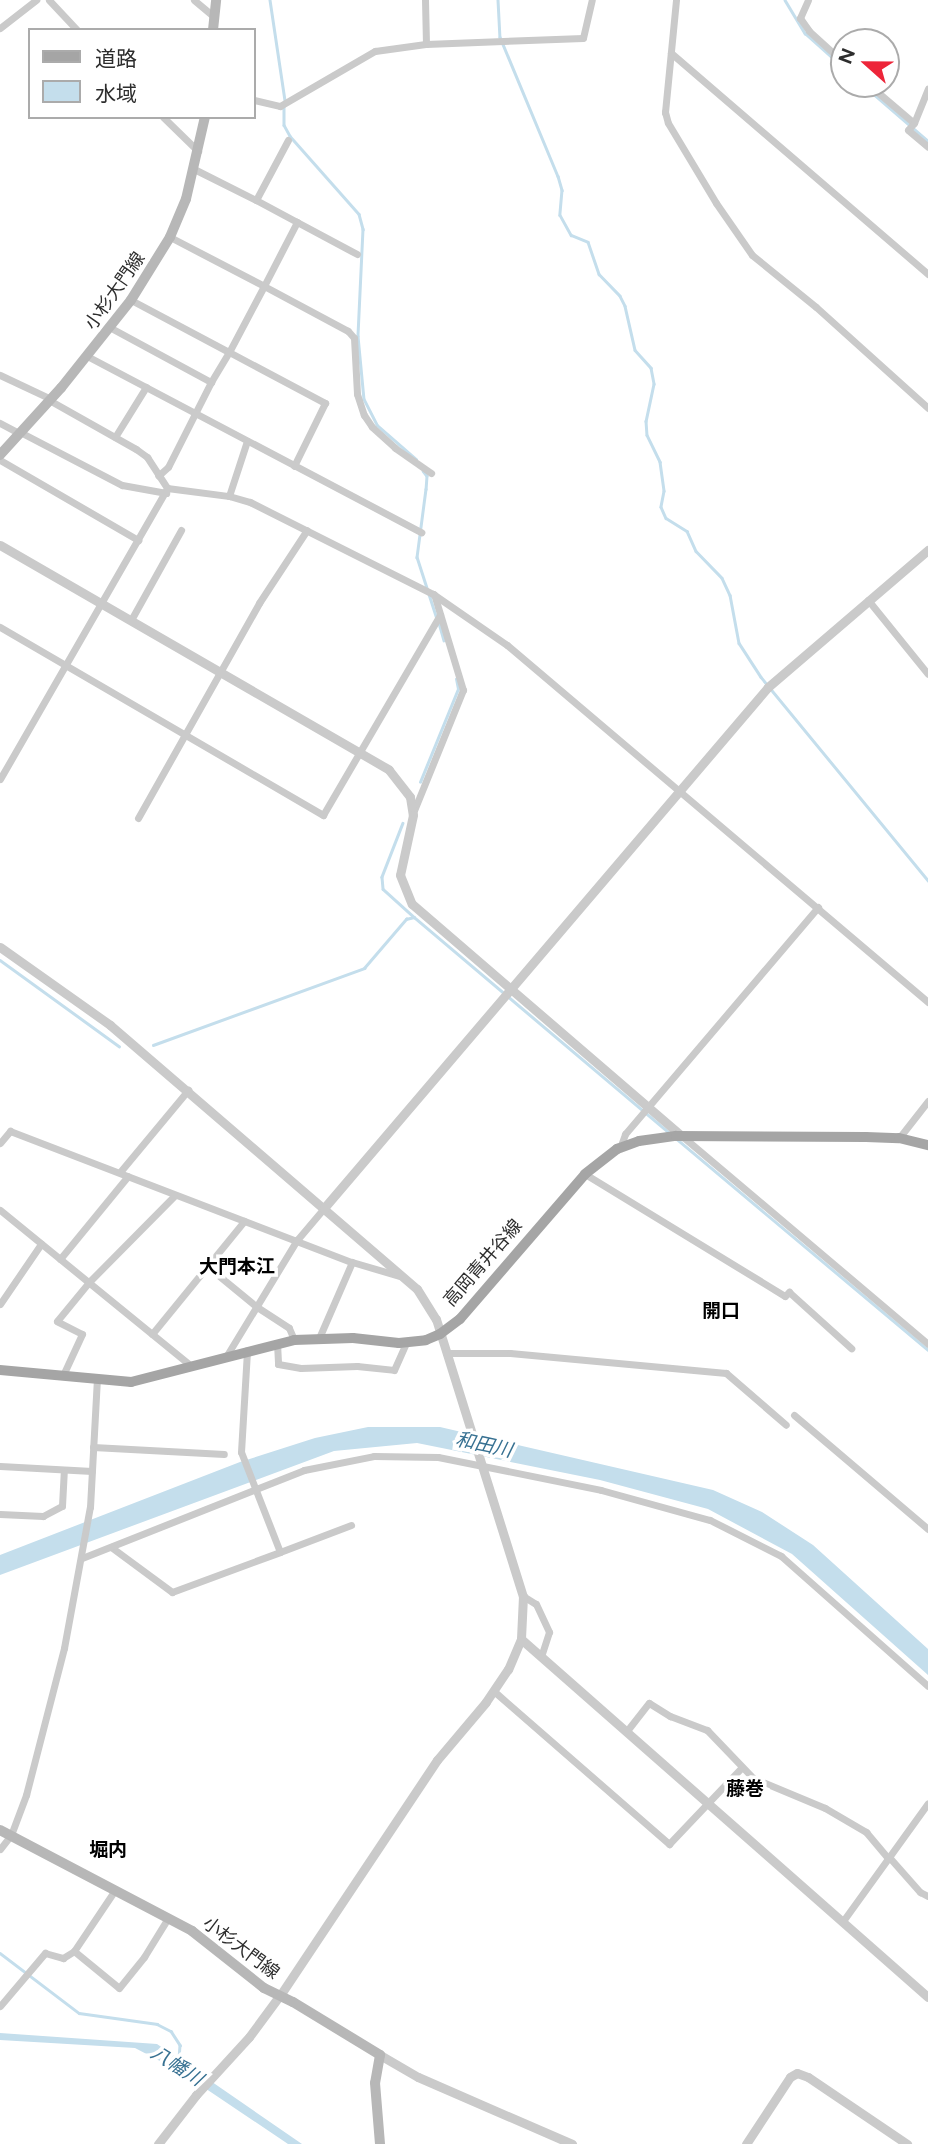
<!DOCTYPE html>
<html>
<head>
<meta charset="utf-8">
<style>
	body { margin:0 }
	#map { position:relative; width:928px; height:2144px; overflow:hidden; background:#fff; font-family:Figtree,"Noto Sans JP",sans-serif }
	div>[style] { position:absolute }
	[style*='--x'] { left:calc(var(--x)*1px); top:calc(var(--y)*1px); width:calc(var(--w)*1px); rotate:calc(var(--a)*1deg) }
	.water>* { inset:0; background:#c4deec }
	.stream>* { height:2.5px; margin:-1.25px; padding:0 1.25px; transform-origin:1.25px; border-radius:1.25px; background:#c4deec }
	.minor>* { height:7px; margin:-3.5px; padding:0 3.5px; transform-origin:3.5px; border-radius:3.5px; background:#cacaca }
	.tertiary>* { height:9px; margin:-4.5px; padding:0 4.5px; transform-origin:4.5px; border-radius:4.5px; background:#cacaca }
	.secondary>* { height:10px; margin:-5px; padding:0 5px; transform-origin:5px; border-radius:5px; background:#b7b7b7 }
	.primary>* { height:10px; margin:-5px; padding:0 5px; transform-origin:5px; border-radius:5px; background:#a5a5a5 }
	span { translate:-50% -50%; white-space:nowrap; text-align:center; line-height:1.15; -webkit-text-stroke:7px #fff; paint-order:stroke }
	.street-label { font-size:18px; color:#2d2d2d }
	.neighbourhood-label { font-size:19px; color:#000; font-weight:700 }
	.water-label { font-size:19px; color:#377192; font-style:italic }
	.legend { position:absolute; left:28px; top:28px; width:228px; height:91px; box-sizing:border-box; background:#fff; border:2px solid #ababab; margin:0; padding:9px 12px; list-style:none; font-size:21px; color:#2d2d2d }
	.legend li { display:flex; align-items:center; gap:14px; height:35px }
	.legend b { width:35px; border:2px solid #ababab }
	.north { position:absolute; left:830px; top:28px; width:70px; height:70px; box-sizing:border-box; background:#fff; border:2px solid #ababab; border-radius:50%; rotate:291deg; font-size:19px; font-weight:700; line-height:28px; text-align:center; color:#2d2d2d }
	.north::after { content:''; display:block; margin:auto; width:24px; height:32px; background:#ed2539; clip-path:polygon(50% 0,100% 100%,50% 72%,0 100%) }
</style>
</head>
<body>
<div id="map">
	<div class="water">
		<i style="clip-path:polygon(368px 1427px,440px 1427px,713px 1490px,762px 1512px,813px 1545px,928px 1649px,928px 1675px,792px 1554px,708px 1509px,600px 1480px,417px 1443px,334px 1451px,0 1575px,0 1555px,240px 1462px,315px 1438px)"></i>
		<i style="clip-path:polygon(0 2033px,157px 2044px,302px 2144px,288px 2144px,181px 2072px,135px 2048px,0 2040px)"></i>
	</div>
	<div class="stream">
		<i style="--x:270;--y:0;--w:101;--a:81.5"></i>
		<i style="--x:498;--y:0;--w:37;--a:87"></i>
		<i style="--x:500;--y:37;--w:151;--a:67.4"></i>
		<i style="--x:558;--y:176;--w:15;--a:74"></i>
		<i style="--x:562;--y:190;--w:25;--a:95"></i>
		<i style="--x:560;--y:215;--w:23;--a:61"></i>
		<i style="--x:571;--y:235;--w:18;--a:22"></i>
		<i style="--x:588;--y:242;--w:34;--a:71"></i>
		<i style="--x:599;--y:274;--w:30;--a:46"></i>
		<i style="--x:620;--y:296;--w:11;--a:63"></i>
		<i style="--x:625;--y:306;--w:45;--a:77.2"></i>
		<i style="--x:635;--y:350;--w:24;--a:48"></i>
		<i style="--x:651;--y:368;--w:16;--a:79"></i>
		<i style="--x:654;--y:384;--w:38;--a:102"></i>
		<i style="--x:646;--y:421;--w:14;--a:86"></i>
		<i style="--x:647;--y:435;--w:30;--a:64"></i>
		<i style="--x:660;--y:462;--w:29;--a:82"></i>
		<i style="--x:664;--y:491;--w:16;--a:101"></i>
		<i style="--x:661;--y:507;--w:12;--a:66"></i>
		<i style="--x:666;--y:518;--w:25;--a:32"></i>
		<i style="--x:687;--y:531;--w:22;--a:66"></i>
		<i style="--x:696;--y:551;--w:37;--a:46"></i>
		<i style="--x:722;--y:578;--w:19;--a:65"></i>
		<i style="--x:730;--y:595;--w:49;--a:79.4"></i>
		<i style="--x:739;--y:643;--w:40;--a:57.1"></i>
		<i style="--x:761;--y:677;--w:263;--a:50.6"></i>
		<i style="--x:785;--y:0;--w:39;--a:59"></i>
		<i style="--x:805;--y:33;--w:52;--a:41.9"></i>
		<i style="--x:862;--y:84;--w:87;--a:40.8"></i>
		<i style="--x:284;--y:107;--w:18;--a:90"></i>
		<i style="--x:284;--y:125;--w:13;--a:61"></i>
		<i style="--x:290;--y:136;--w:104;--a:48.5"></i>
		<i style="--x:359;--y:214;--w:16;--a:75"></i>
		<i style="--x:363;--y:229;--w:107;--a:92.7"></i>
		<i style="--x:358;--y:336;--w:63;--a:84.6"></i>
		<i style="--x:364;--y:399;--w:29;--a:63"></i>
		<i style="--x:377;--y:425;--w:52;--a:41.1"></i>
		<i style="--x:423;--y:471;--w:6;--a:51"></i>
		<i style="--x:427;--y:476;--w:13;--a:94"></i>
		<i style="--x:426;--y:489;--w:69;--a:97.5"></i>
		<i style="--x:417;--y:557;--w:62;--a:72.1"></i>
		<i style="--x:439;--y:623;--w:18;--a:74"></i>
		<i style="--x:420;--y:782;--w:100;--a:-67.8"></i>
		<i style="--x:458;--y:689;--w:10;--a:-101"></i>
		<i style="--x:403;--y:823;--w:58;--a:111.3"></i>
		<i style="--x:382;--y:877;--w:12;--a:85"></i>
		<i style="--x:383;--y:889;--w:42;--a:42.1"></i>
		<i style="--x:0;--y:960;--w:147;--a:35.9"></i>
		<i style="--x:153;--y:1045;--w:225;--a:-20"></i>
		<i style="--x:364;--y:968;--w:65;--a:-49.4"></i>
		<i style="--x:406;--y:919;--w:8;--a:-14"></i>
		<i style="--x:414;--y:917;--w:336;--a:40.2"></i>
		<i style="--x:678;--y:1140;--w:326;--a:40"></i>
		<i style="--x:0;--y:1953;--w:99;--a:37.2"></i>
		<i style="--x:79;--y:2013;--w:79;--a:8"></i>
		<i style="--x:157;--y:2024;--w:16;--a:27"></i>
		<i style="--x:171;--y:2031;--w:17;--a:57"></i>
		<i style="--x:180;--y:2045;--w:15;--a:94"></i>
	</div>
	<div class="minor">
		<i style="--x:49;--y:0;--w:41;--a:47"></i>
		<i style="--x:194;--y:0;--w:23;--a:40"></i>
		<i style="--x:425;--y:0;--w:44;--a:88.7"></i>
		<i style="--x:676;--y:0;--w:113;--a:95.6"></i>
		<i style="--x:665;--y:112;--w:11;--a:75"></i>
		<i style="--x:668;--y:123;--w:93;--a:59"></i>
		<i style="--x:716;--y:203;--w:63;--a:55.3"></i>
		<i style="--x:752;--y:255;--w:82;--a:39.1"></i>
		<i style="--x:816;--y:307;--w:151;--a:42"></i>
		<i style="--x:808;--y:0;--w:20;--a:114"></i>
		<i style="--x:800;--y:18;--w:16;--a:55"></i>
		<i style="--x:809;--y:31;--w:47;--a:42.4"></i>
		<i style="--x:0;--y:28;--w:46;--a:-37.9"></i>
		<i style="--x:671;--y:53;--w:339;--a:40.7"></i>
		<i style="--x:868;--y:84;--w:60;--a:40.3"></i>
		<i style="--x:914;--y:123;--w:9;--a:131"></i>
		<i style="--x:908;--y:130;--w:26;--a:40"></i>
		<i style="--x:254;--y:100;--w:27;--a:13"></i>
		<i style="--x:280;--y:106;--w:110;--a:-30.1"></i>
		<i style="--x:375;--y:51;--w:51;--a:-7.8"></i>
		<i style="--x:426;--y:44;--w:157;--a:-2.2"></i>
		<i style="--x:583;--y:38;--w:39;--a:-77"></i>
		<i style="--x:163;--y:117;--w:49;--a:44.2"></i>
		<i style="--x:914;--y:123;--w:37;--a:-68"></i>
		<i style="--x:288;--y:140;--w:68;--a:118.1"></i>
		<i style="--x:256;--y:200;--w:47;--a:28.2"></i>
		<i style="--x:297;--y:222;--w:72;--a:117.3"></i>
		<i style="--x:264;--y:286;--w:95;--a:28.2"></i>
		<i style="--x:348;--y:331;--w:9;--a:49"></i>
		<i style="--x:354;--y:338;--w:56;--a:86.9"></i>
		<i style="--x:357;--y:394;--w:22;--a:72"></i>
		<i style="--x:364;--y:415;--w:14;--a:56"></i>
		<i style="--x:372;--y:427;--w:31;--a:42"></i>
		<i style="--x:395;--y:448;--w:44;--a:34.8"></i>
		<i style="--x:194;--y:169;--w:69;--a:26.6"></i>
		<i style="--x:297;--y:222;--w:68;--a:28.1"></i>
		<i style="--x:170;--y:237;--w:106;--a:27.5"></i>
		<i style="--x:264;--y:286;--w:75;--a:117.9"></i>
		<i style="--x:229;--y:352;--w:109;--a:28"></i>
		<i style="--x:325;--y:403;--w:70;--a:116.2"></i>
		<i style="--x:131;--y:300;--w:111;--a:28"></i>
		<i style="--x:229;--y:352;--w:35;--a:121"></i>
		<i style="--x:111;--y:328;--w:114;--a:28.4"></i>
		<i style="--x:211;--y:382;--w:95;--a:116.8"></i>
		<i style="--x:168;--y:467;--w:13;--a:138"></i>
		<i style="--x:87;--y:356;--w:378;--a:27.8"></i>
		<i style="--x:0;--y:375;--w:56;--a:25.2"></i>
		<i style="--x:49;--y:400;--w:100;--a:29.4"></i>
		<i style="--x:136;--y:449;--w:14;--a:36"></i>
		<i style="--x:147;--y:457;--w:37;--a:57"></i>
		<i style="--x:167;--y:488;--w:63;--a:7.4"></i>
		<i style="--x:229;--y:496;--w:22;--a:16"></i>
		<i style="--x:250;--y:502;--w:205;--a:26.7"></i>
		<i style="--x:433;--y:594;--w:90;--a:34.6"></i>
		<i style="--x:507;--y:645;--w:552;--a:40.3"></i>
		<i style="--x:0;--y:423;--w:21;--a:28"></i>
		<i style="--x:20;--y:432;--w:115;--a:27.5"></i>
		<i style="--x:122;--y:485;--w:45;--a:10.3"></i>
		<i style="--x:115;--y:437;--w:59;--a:-58.2"></i>
		<i style="--x:0;--y:460;--w:160;--a:30.1"></i>
		<i style="--x:229;--y:496;--w:58;--a:-71.9"></i>
		<i style="--x:868;--y:600;--w:95;--a:51"></i>
		<i style="--x:131;--y:620;--w:103;--a:-60.9"></i>
		<i style="--x:0;--y:627;--w:374;--a:30.2"></i>
		<i style="--x:323;--y:815;--w:232;--a:-59.7"></i>
		<i style="--x:0;--y:779;--w:336;--a:-60.1"></i>
		<i style="--x:413;--y:813;--w:133;--a:-67.9"></i>
		<i style="--x:463;--y:690;--w:100;--a:-106.8"></i>
		<i style="--x:138;--y:818;--w:247;--a:-60.6"></i>
		<i style="--x:259;--y:603;--w:87;--a:-56.7"></i>
		<i style="--x:682;--y:1136;--w:322;--a:40.2"></i>
		<i style="--x:899;--y:1138;--w:47;--a:-51.9"></i>
		<i style="--x:0;--y:1143;--w:16;--a:-50"></i>
		<i style="--x:10;--y:1131;--w:366;--a:21"></i>
		<i style="--x:352;--y:1262;--w:50;--a:16.3"></i>
		<i style="--x:620;--y:1148;--w:15;--a:-70"></i>
		<i style="--x:625;--y:1134;--w:298;--a:-49.6"></i>
		<i style="--x:120;--y:1172;--w:107;--a:-50.3"></i>
		<i style="--x:585;--y:1174;--w:234;--a:31.4"></i>
		<i style="--x:785;--y:1296;--w:6;--a:-45"></i>
		<i style="--x:789;--y:1292;--w:84;--a:42.1"></i>
		<i style="--x:0;--y:1210;--w:244;--a:39.2"></i>
		<i style="--x:60;--y:1259;--w:107;--a:-50.7"></i>
		<i style="--x:207;--y:1266;--w:65;--a:39.4"></i>
		<i style="--x:257;--y:1307;--w:38;--a:33"></i>
		<i style="--x:289;--y:1328;--w:13;--a:67"></i>
		<i style="--x:0;--y:1304;--w:73;--a:-55.7"></i>
		<i style="--x:152;--y:1334;--w:146;--a:-50.8"></i>
		<i style="--x:319;--y:1338;--w:83;--a:-66.5"></i>
		<i style="--x:277;--y:1343;--w:21;--a:87"></i>
		<i style="--x:278;--y:1364;--w:23;--a:10"></i>
		<i style="--x:301;--y:1368;--w:56;--a:-2"></i>
		<i style="--x:357;--y:1366;--w:37;--a:6"></i>
		<i style="--x:394;--y:1370;--w:30;--a:-66"></i>
		<i style="--x:446;--y:1353;--w:64;--a:0"></i>
		<i style="--x:510;--y:1353;--w:217;--a:5.3"></i>
		<i style="--x:726;--y:1373;--w:79;--a:40.9"></i>
		<i style="--x:227;--y:1355;--w:135;--a:-58.7"></i>
		<i style="--x:297;--y:1240;--w:42;--a:-49.8"></i>
		<i style="--x:64;--y:1373;--w:43;--a:-65.2"></i>
		<i style="--x:82;--y:1334;--w:28;--a:-153"></i>
		<i style="--x:57;--y:1321;--w:50;--a:-50.6"></i>
		<i style="--x:89;--y:1282;--w:122;--a:-45.3"></i>
		<i style="--x:794;--y:1415;--w:176;--a:40.4"></i>
		<i style="--x:93;--y:1447;--w:131;--a:3.1"></i>
		<i style="--x:0;--y:1466;--w:92;--a:3.1"></i>
		<i style="--x:0;--y:1514;--w:43;--a:2.7"></i>
		<i style="--x:43;--y:1516;--w:21;--a:-28"></i>
		<i style="--x:62;--y:1506;--w:35;--a:-87"></i>
		<i style="--x:111;--y:1547;--w:76;--a:36.4"></i>
		<i style="--x:172;--y:1592;--w:115;--a:-20.3"></i>
		<i style="--x:280;--y:1552;--w:107;--a:-111.3"></i>
		<i style="--x:241;--y:1452;--w:102;--a:-86.6"></i>
		<i style="--x:280;--y:1552;--w:76;--a:-20.8"></i>
		<i style="--x:82;--y:1558;--w:239;--a:-21.6"></i>
		<i style="--x:304;--y:1470;--w:71;--a:-11.3"></i>
		<i style="--x:374;--y:1456;--w:64;--a:0.9"></i>
		<i style="--x:438;--y:1457;--w:166;--a:11.4"></i>
		<i style="--x:601;--y:1490;--w:113;--a:15.4"></i>
		<i style="--x:710;--y:1520;--w:80;--a:26.9"></i>
		<i style="--x:781;--y:1556;--w:196;--a:41.5"></i>
		<i style="--x:523;--y:1596;--w:15;--a:32"></i>
		<i style="--x:536;--y:1604;--w:31;--a:65"></i>
		<i style="--x:549;--y:1632;--w:26;--a:108"></i>
		<i style="--x:496;--y:1693;--w:230;--a:41.1"></i>
		<i style="--x:669;--y:1844;--w:105;--a:-46.5"></i>
		<i style="--x:626;--y:1732;--w:37;--a:-52"></i>
		<i style="--x:649;--y:1703;--w:25;--a:32"></i>
		<i style="--x:670;--y:1716;--w:40;--a:21"></i>
		<i style="--x:707;--y:1730;--w:66;--a:46.2"></i>
		<i style="--x:753;--y:1778;--w:78;--a:22.6"></i>
		<i style="--x:825;--y:1808;--w:48;--a:30.3"></i>
		<i style="--x:866;--y:1832;--w:34;--a:50"></i>
		<i style="--x:0;--y:1849;--w:18;--a:-52"></i>
		<i style="--x:11;--y:1835;--w:43;--a:-69.4"></i>
		<i style="--x:26;--y:1795;--w:152;--a:-75.5"></i>
		<i style="--x:64;--y:1648;--w:143;--a:-79.6"></i>
		<i style="--x:90;--y:1507;--w:128;--a:-86.9"></i>
		<i style="--x:889;--y:1857;--w:47;--a:48.5"></i>
		<i style="--x:920;--y:1892;--w:9;--a:27"></i>
		<i style="--x:115;--y:1890;--w:73;--a:123.9"></i>
		<i style="--x:74;--y:1951;--w:58;--a:39.4"></i>
		<i style="--x:119;--y:1988;--w:40;--a:-51"></i>
		<i style="--x:144;--y:1957;--w:46;--a:-58.4"></i>
		<i style="--x:843;--y:1921;--w:145;--a:-54.2"></i>
		<i style="--x:0;--y:2006;--w:70;--a:-49.7"></i>
		<i style="--x:45;--y:1953;--w:19;--a:16"></i>
		<i style="--x:63;--y:1958;--w:13;--a:-32"></i>
	</div>
	<div class="tertiary">
		<i style="--x:0;--y:545;--w:449;--a:30"></i>
		<i style="--x:389;--y:770;--w:34;--a:52"></i>
		<i style="--x:410;--y:797;--w:18;--a:81"></i>
		<i style="--x:413;--y:815;--w:61;--a:102.2"></i>
		<i style="--x:400;--y:875;--w:31;--a:68"></i>
		<i style="--x:412;--y:904;--w:356;--a:40.7"></i>
		<i style="--x:0;--y:947;--w:135;--a:35.3"></i>
		<i style="--x:110;--y:1025;--w:405;--a:40.7"></i>
		<i style="--x:417;--y:1289;--w:36;--a:58"></i>
		<i style="--x:436;--y:1319;--w:290;--a:72.6"></i>
		<i style="--x:523;--y:1596;--w:43;--a:92.7"></i>
		<i style="--x:521;--y:1639;--w:33;--a:113"></i>
		<i style="--x:508;--y:1669;--w:40;--a:124"></i>
		<i style="--x:486;--y:1702;--w:76;--a:130.2"></i>
		<i style="--x:437;--y:1760;--w:283;--a:123.7"></i>
		<i style="--x:280;--y:1995;--w:52;--a:126.4"></i>
		<i style="--x:249;--y:2037;--w:79;--a:132.4"></i>
		<i style="--x:196;--y:2095;--w:62;--a:127.8"></i>
		<i style="--x:324;--y:1208;--w:685;--a:-49.56"></i>
		<i style="--x:768;--y:687;--w:211;--a:-40.6"></i>
		<i style="--x:521;--y:1639;--w:542;--a:41.34"></i>
		<i style="--x:380;--y:2055;--w:44;--a:30.1"></i>
		<i style="--x:418;--y:2077;--w:168;--a:23.5"></i>
		<i style="--x:746;--y:2144;--w:80;--a:-56.7"></i>
		<i style="--x:790;--y:2077;--w:8;--a:-30"></i>
		<i style="--x:797;--y:2073;--w:12;--a:20"></i>
		<i style="--x:808;--y:2077;--w:120;--a:34.1"></i>
	</div>
	<div class="secondary">
		<i style="--x:213;--y:30;--w:30;--a:-84"></i>
		<i style="--x:0;--y:455;--w:91;--a:-47.7"></i>
		<i style="--x:61;--y:388;--w:112;--a:-51.5"></i>
		<i style="--x:131;--y:300;--w:74;--a:-58.2"></i>
		<i style="--x:170;--y:237;--w:41;--a:-67.2"></i>
		<i style="--x:186;--y:199;--w:84;--a:-77"></i>
		<i style="--x:0;--y:1830;--w:217;--a:27.7"></i>
		<i style="--x:192;--y:1931;--w:92;--a:38.4"></i>
		<i style="--x:264;--y:1988;--w:32;--a:26"></i>
		<i style="--x:293;--y:2002;--w:102;--a:31.3"></i>
		<i style="--x:380;--y:2055;--w:28;--a:100"></i>
		<i style="--x:375;--y:2083;--w:61;--a:85.3"></i>
	</div>
	<div class="primary">
		<i style="--x:0;--y:1370;--w:132;--a:5.2"></i>
		<i style="--x:131;--y:1382;--w:168;--a:-14.4"></i>
		<i style="--x:294;--y:1340;--w:59;--a:-1.9"></i>
		<i style="--x:353;--y:1338;--w:46;--a:6.2"></i>
		<i style="--x:399;--y:1343;--w:27;--a:-6"></i>
		<i style="--x:426;--y:1340;--w:15;--a:-23"></i>
		<i style="--x:440;--y:1334;--w:25;--a:-37"></i>
		<i style="--x:460;--y:1319;--w:191;--a:-49.2"></i>
		<i style="--x:585;--y:1174;--w:41;--a:-38"></i>
		<i style="--x:617;--y:1149;--w:23;--a:-20"></i>
		<i style="--x:639;--y:1141;--w:37;--a:-8"></i>
		<i style="--x:676;--y:1136;--w:190;--a:0.3"></i>
		<i style="--x:866;--y:1137;--w:33;--a:2"></i>
		<i style="--x:899;--y:1138;--w:30;--a:14"></i>
	</div>
	<div class="street-label">
		<span style="left:115px;top:291px;rotate:-55deg">小杉大門線</span>
		<span style="left:483px;top:1263px;rotate:-49deg">高岡青井谷線</span>
		<span style="left:241px;top:1948px;rotate:37deg">小杉大門線</span>
	</div>
	<div class="neighbourhood-label">
		<span style="left:237px;top:1267px">大門本江</span>
		<span style="left:721px;top:1311px">開口</span>
		<span style="left:745px;top:1789px">藤巻</span>
		<span style="left:108px;top:1850px">堀内</span>
	</div>
	<div class="water-label">
		<span style="left:484px;top:1445px;rotate:12deg">和田川</span>
		<span style="left:177px;top:2066px;rotate:32deg">八幡川</span>
	</div>
	<ul class="legend">
	<li><b style="height:9px;background:#a5a5a5"></b>道路</li>
	<li><b style="height:19px;background:#c4deec"></b>水域</li>
	</ul>
	<div class="north">N</div>
</div>
</body>
</html>
